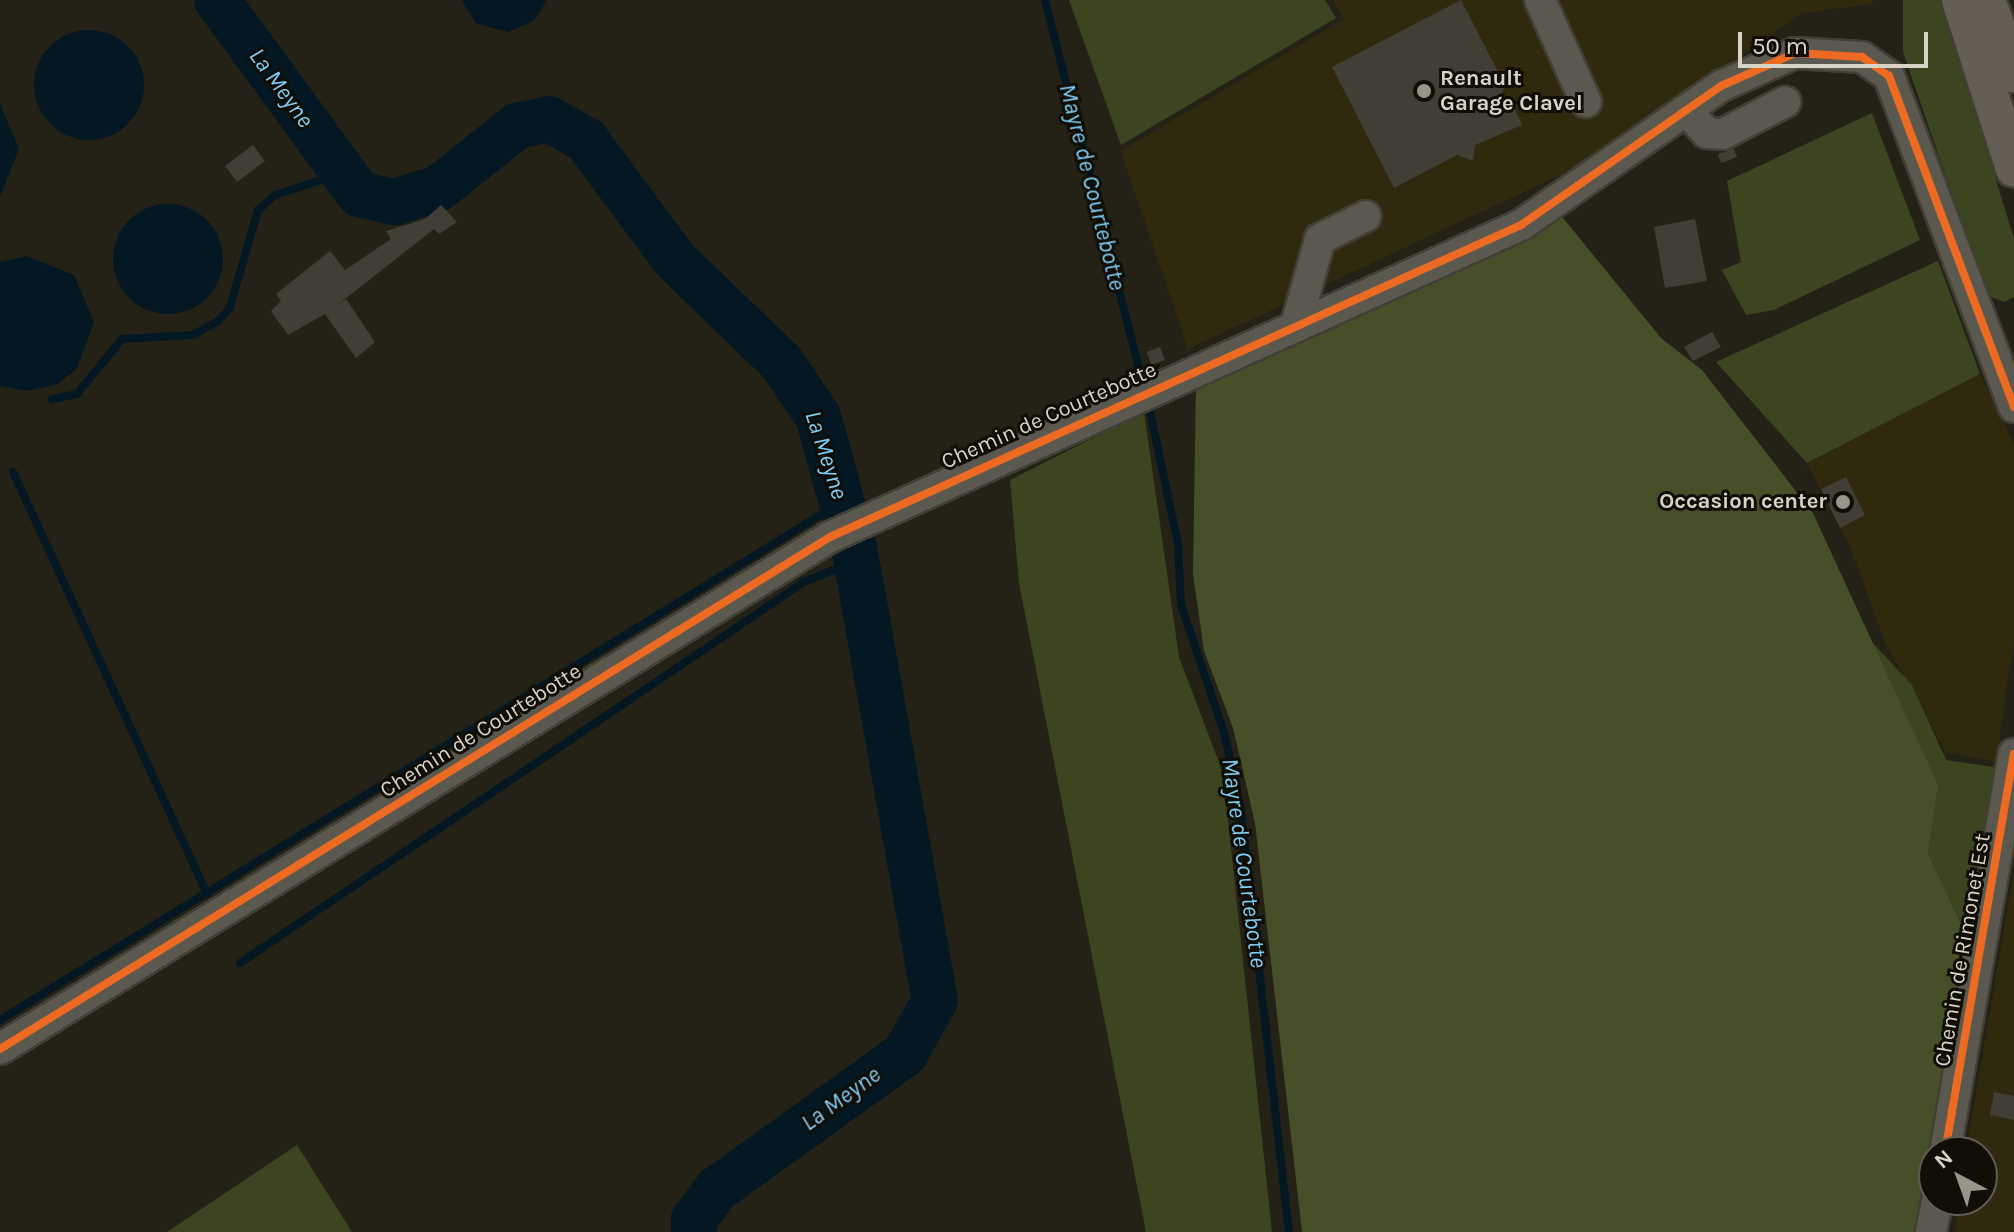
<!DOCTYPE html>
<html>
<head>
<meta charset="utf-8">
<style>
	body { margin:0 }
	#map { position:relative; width:2014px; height:1232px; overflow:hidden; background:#242216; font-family:Karla,sans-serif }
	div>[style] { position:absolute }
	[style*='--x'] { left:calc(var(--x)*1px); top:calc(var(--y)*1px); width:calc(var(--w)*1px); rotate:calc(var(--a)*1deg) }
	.built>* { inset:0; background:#2f290e }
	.green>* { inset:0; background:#3d4520 }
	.forest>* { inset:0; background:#474f28 }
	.water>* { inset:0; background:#031822 }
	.round { border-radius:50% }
	.stream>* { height:8px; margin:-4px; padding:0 4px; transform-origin:4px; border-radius:4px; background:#031822 }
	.river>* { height:46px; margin:-23px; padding:0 23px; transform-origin:23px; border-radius:23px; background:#031822 }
	.building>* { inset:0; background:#413f35 }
	.roads { filter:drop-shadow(2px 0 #413f36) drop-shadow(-2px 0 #413f36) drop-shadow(0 2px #413f36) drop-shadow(0 -2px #413f36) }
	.minor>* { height:30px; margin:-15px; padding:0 15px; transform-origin:15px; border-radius:15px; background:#5a584f }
	.major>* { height:36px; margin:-18px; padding:0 18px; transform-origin:18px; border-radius:18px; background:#655e54 }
	.cycleway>* { height:8px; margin:-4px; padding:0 4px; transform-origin:4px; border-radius:4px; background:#ed6a23 }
	.dots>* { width:22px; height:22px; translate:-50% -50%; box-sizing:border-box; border:4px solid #100e06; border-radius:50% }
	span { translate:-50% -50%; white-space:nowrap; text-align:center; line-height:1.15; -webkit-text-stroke:6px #100e06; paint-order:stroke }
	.poi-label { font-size:22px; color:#d7d4c7; font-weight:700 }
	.left { translate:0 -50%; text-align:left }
	.right { translate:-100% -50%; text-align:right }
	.street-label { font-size:22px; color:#d7d4c7 }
	.water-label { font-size:24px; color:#7ecbf3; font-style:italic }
	.north { position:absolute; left:1918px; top:1136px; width:80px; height:80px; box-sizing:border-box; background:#100e06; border:2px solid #605d53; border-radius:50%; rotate:319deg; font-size:22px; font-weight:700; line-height:32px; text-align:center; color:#d7d4c7 }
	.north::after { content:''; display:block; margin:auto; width:28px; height:36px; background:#989689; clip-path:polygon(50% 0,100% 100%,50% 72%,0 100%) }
	.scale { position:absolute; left:1738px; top:32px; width:190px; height:36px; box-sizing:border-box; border:4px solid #d7d4c7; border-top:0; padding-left:10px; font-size:24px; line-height:28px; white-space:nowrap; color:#d7d4c7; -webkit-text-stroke:6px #100e06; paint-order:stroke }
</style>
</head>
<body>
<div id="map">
	<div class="built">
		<i style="clip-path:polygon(1333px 0,1872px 0,1874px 4px,1802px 13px,1590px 161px,1188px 349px,1121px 151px,1344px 19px)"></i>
		<i style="clip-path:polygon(1980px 374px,2014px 444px,2014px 638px,1996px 762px,1946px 752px,1885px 643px,1851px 549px,1807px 463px)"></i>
		<i style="clip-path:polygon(2014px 870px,2014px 1232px,1955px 1232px,1960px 1200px,1982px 1200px,1982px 1152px,1966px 1152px)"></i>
	</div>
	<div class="green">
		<i style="clip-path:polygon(1069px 0,1325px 0,1336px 18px,1121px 145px)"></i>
		<i style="clip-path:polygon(1903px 0,1941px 0,2014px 239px,2014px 297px,2004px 302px,1989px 296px,1974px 258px,1903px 52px)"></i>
		<i style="clip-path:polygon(1872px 113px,1920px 240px,1774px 310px,1746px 315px,1722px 270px,1741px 262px,1727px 181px)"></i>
		<i style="clip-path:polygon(1938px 261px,1980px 374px,1807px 463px,1716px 362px)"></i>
		<i style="clip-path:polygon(1144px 412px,1179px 657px,1223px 773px,1272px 1232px,1146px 1232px,1019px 583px,1010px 480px)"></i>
		<i style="clip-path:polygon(1872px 642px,1912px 685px,1946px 760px,2001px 768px,1972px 947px,1928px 853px,1937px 785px)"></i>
		<i style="clip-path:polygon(297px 1145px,352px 1232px,167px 1232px)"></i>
	</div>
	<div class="forest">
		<i style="clip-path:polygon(1559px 213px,1661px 338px,1702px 370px,1813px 513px,1938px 785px,1928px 853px,1972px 947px,1918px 1232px,1302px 1232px,1255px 823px,1233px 728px,1204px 651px,1193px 574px,1196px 383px)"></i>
	</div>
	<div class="water">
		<i style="clip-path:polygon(461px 0,547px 0,534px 21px,508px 32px,476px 23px)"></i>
		<i class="round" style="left:34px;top:30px;width:110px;height:110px"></i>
		<i style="clip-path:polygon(0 104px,19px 149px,0 197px)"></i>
		<i class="round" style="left:113px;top:204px;width:110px;height:110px"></i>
		<i style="clip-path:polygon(27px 256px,74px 275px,94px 322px,77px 368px,58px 384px,27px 391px,0 386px,0 262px)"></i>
	</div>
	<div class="stream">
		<i style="--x:1045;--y:0;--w:385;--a:75.7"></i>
		<i style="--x:52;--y:399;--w:25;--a:-11"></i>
		<i style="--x:77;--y:394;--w:71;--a:-50.7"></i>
		<i style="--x:122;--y:339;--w:71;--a:-3.2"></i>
		<i style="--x:193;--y:335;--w:29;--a:-29"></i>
		<i style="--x:218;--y:321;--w:18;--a:-49"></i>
		<i style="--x:230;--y:307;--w:101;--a:-73.9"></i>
		<i style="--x:258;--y:210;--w:23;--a:-41"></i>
		<i style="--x:275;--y:195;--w:71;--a:-17.9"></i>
		<i style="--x:1149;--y:407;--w:139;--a:78"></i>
		<i style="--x:1178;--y:543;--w:62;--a:87.2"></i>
		<i style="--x:1181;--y:605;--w:134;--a:71.3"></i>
		<i style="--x:1224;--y:732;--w:81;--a:77.9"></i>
		<i style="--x:1241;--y:811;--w:424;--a:83.5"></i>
		<i style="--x:13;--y:472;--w:464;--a:65.3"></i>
		<i style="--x:240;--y:963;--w:681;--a:-34.04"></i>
		<i style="--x:804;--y:582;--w:56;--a:-22"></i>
		<i style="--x:0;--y:1020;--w:990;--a:-31.62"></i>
	</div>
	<div class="river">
		<i style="--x:217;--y:0;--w:240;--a:53.8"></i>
		<i style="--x:359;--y:194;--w:37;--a:13"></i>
		<i style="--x:395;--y:202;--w:46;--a:-17.7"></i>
		<i style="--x:439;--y:188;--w:100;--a:-38.5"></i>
		<i style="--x:517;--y:126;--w:33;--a:-12"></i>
		<i style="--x:549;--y:119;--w:43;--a:29.6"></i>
		<i style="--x:586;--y:140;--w:149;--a:53.4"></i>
		<i style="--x:675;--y:260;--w:147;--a:43.9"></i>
		<i style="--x:781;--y:362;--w:65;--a:55.6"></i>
		<i style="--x:818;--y:416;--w:136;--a:74.6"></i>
		<i style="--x:854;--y:547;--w:460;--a:79.9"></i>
		<i style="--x:935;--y:1000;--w:62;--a:119.1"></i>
		<i style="--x:905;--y:1054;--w:231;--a:144.3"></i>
		<i style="--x:717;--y:1189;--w:38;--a:127"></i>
		<i style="--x:694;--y:1219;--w:13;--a:90"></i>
	</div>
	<div class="building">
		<i style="clip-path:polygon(1461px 0,1505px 85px,1501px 97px,1511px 100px,1522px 125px,1475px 145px,1473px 161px,1457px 155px,1394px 188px,1332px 67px)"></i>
		<i style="clip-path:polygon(253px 145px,265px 161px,237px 182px,225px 166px)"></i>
		<i style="clip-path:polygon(1734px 149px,1737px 157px,1721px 163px,1718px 154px)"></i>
		<i style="clip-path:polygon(441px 205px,457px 222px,439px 234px,434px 229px,336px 306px,346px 299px,375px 342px,356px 358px,325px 314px,288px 335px,271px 311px,281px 301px,276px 294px,330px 251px,345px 270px,391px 239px,386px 231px,425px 219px)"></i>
		<i style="clip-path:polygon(1695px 219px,1707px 281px,1665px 288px,1654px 227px)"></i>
		<i style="clip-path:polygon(1712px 332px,1721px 347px,1693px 361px,1684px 347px)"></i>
		<i style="clip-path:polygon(1160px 347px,1165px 360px,1151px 365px,1147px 352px)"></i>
		<i style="clip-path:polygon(1846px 477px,1865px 515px,1840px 528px,1821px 489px)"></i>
		<i style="clip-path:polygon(1994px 1092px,2014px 1096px,2014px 1120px,1990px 1115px)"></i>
	</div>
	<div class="roads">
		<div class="minor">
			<i style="--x:1540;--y:0;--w:112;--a:65.7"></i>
			<i style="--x:1686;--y:110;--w:31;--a:48"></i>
			<i style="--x:1707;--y:133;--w:16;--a:4"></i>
			<i style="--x:1723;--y:134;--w:70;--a:-27.3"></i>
			<i style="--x:1296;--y:325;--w:89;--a:-74.4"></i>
			<i style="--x:1320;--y:239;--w:51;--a:-26.6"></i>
			<i style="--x:0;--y:1049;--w:975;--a:-31.67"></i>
			<i style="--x:830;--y:537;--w:758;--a:-24.3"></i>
			<i style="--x:1521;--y:225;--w:244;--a:-34.8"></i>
			<i style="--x:1721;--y:86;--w:81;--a:-24"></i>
			<i style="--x:1795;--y:53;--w:67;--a:3.4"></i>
			<i style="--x:1862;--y:57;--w:33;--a:35"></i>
			<i style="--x:1889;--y:76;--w:354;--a:69.3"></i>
			<i style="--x:1945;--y:1152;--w:404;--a:-80.2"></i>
			<i style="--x:1931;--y:1232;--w:33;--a:-79"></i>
		</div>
		<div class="major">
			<i style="--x:1960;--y:0;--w:177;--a:72.3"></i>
			<i style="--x:1987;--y:0;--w:79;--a:70"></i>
		</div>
	</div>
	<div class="cycleway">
		<i style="--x:0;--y:1049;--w:975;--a:-31.67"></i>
		<i style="--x:830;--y:537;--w:758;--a:-24.3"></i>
		<i style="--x:1521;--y:225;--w:244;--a:-34.8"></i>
		<i style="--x:1721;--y:86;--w:81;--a:-24"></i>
		<i style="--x:1795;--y:53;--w:67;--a:3.4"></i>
		<i style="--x:1862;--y:57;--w:33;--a:35"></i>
		<i style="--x:1889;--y:76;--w:354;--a:69.3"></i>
		<i style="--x:1945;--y:1152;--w:404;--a:-80.2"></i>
	</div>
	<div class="dots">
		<i style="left:1424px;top:91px;background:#989689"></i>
		<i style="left:1843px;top:502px;background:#989689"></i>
	</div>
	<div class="poi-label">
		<span class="left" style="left:1440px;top:91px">Renault<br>Garage Clavel</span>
		<span class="right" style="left:1827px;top:502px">Occasion center</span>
	</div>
	<div class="street-label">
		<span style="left:1049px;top:416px;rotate:-24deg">Chemin de Courtebotte</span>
		<span style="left:481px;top:731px;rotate:-32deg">Chemin de Courtebotte</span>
		<span style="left:1963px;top:950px;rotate:-80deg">Chemin de Rimonet Est</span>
	</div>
	<div class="water-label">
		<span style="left:281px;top:88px;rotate:54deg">La Meyne</span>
		<span style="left:1092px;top:187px;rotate:76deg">Mayre de Courtebotte</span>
		<span style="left:826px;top:455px;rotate:72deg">La Meyne</span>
		<span style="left:1244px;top:863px;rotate:82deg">Mayre de Courtebotte</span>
		<span style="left:841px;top:1099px;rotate:-36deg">La Meyne</span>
	</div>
	<div class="north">N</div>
	<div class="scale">50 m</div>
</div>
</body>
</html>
